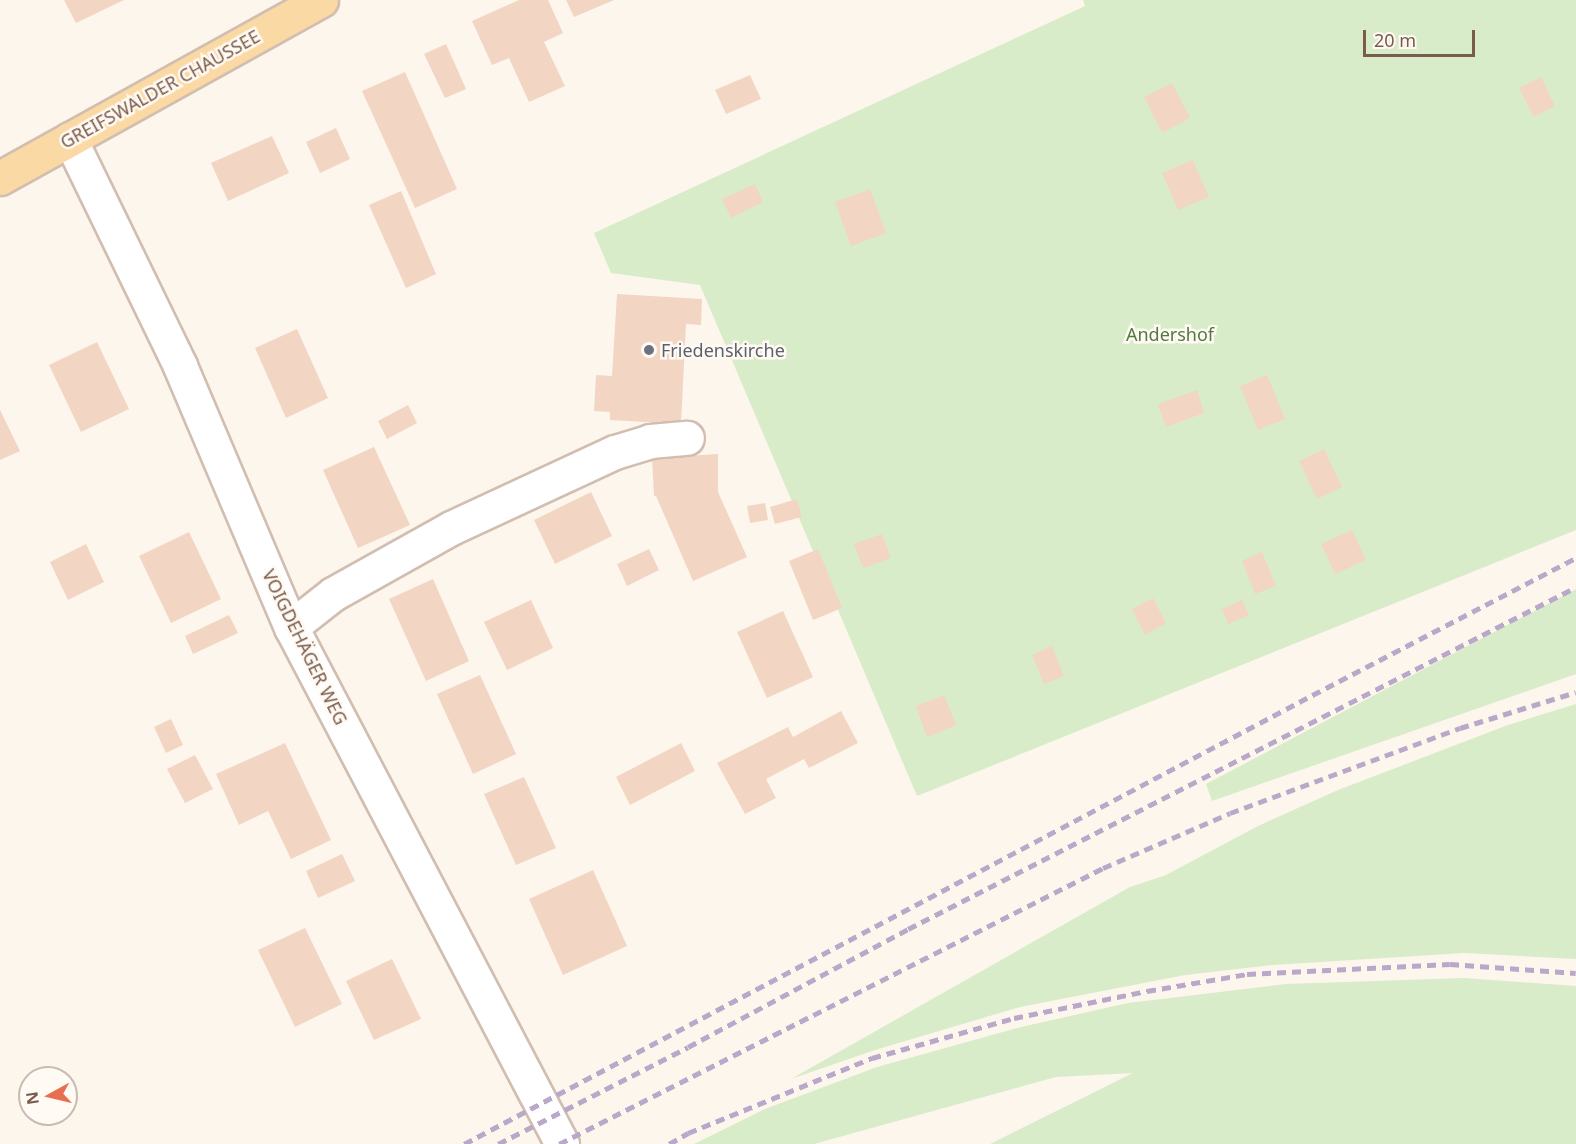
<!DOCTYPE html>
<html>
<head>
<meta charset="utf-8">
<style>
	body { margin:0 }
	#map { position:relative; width:1576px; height:1144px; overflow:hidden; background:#fdf6ec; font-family:"Noto Sans",sans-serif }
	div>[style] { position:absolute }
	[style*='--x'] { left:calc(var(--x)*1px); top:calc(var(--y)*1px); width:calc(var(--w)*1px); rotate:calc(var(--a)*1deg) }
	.green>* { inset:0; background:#d8ecc9 }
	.building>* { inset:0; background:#f3d5c3 }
	.roads { filter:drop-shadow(2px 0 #d1beb0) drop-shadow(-2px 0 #d1beb0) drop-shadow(0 2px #d1beb0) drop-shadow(0 -2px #d1beb0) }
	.minor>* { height:33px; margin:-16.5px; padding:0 16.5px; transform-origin:16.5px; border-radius:16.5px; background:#fff }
	.major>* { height:33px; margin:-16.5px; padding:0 16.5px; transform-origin:16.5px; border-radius:16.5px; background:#fbd9a5 }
	.rail>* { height:4.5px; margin-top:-2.25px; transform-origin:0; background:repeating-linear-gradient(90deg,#b9a8c9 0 9px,transparent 0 15px) }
	.dots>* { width:16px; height:16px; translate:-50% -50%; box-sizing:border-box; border:3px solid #fffaf3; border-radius:50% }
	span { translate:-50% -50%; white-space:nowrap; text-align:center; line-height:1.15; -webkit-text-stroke:5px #fffaf3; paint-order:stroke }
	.street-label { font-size:18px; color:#7a5c4d }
	.park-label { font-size:18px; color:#537a41 }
	.worship-label { font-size:18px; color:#5b616d }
	.left { translate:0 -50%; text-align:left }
	.north { position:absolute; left:18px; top:1066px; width:60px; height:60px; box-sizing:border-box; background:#fffaf3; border:2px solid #cabbb1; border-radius:50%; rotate:262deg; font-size:16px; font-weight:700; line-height:24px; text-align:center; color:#7a5c4d }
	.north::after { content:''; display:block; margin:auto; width:21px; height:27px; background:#e76f51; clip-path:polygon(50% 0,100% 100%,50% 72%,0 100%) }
	.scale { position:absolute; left:1363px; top:30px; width:112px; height:27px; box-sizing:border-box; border:3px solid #7a5c4d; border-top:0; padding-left:8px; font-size:18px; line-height:21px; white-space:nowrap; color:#7a5c4d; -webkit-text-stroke:4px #fffaf3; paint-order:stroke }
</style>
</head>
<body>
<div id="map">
	<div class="green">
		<i style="clip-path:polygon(1083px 0,1576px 0,1576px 530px,917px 796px,700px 285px,611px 273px,594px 233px,1085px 6px)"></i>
		<i style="clip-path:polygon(1576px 589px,1576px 674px,1212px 801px,1206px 784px)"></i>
		<i style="clip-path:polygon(1576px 704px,1576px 959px,1464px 953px,1273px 965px,1185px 975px,1020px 1007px,875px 1050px,791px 1079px,1130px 887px,1166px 875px,1258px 826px,1338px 790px,1508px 725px)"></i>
		<i style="clip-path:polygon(1464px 978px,1576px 986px,1576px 1144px,990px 1144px,1133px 1073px,1056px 1077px,814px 1144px,694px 1144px,765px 1109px,877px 1067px,1021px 1027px,1128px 1003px,1286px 984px)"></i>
	</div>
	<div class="building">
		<i style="clip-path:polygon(64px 0,124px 0,76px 23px)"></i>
		<i style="clip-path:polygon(519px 0,548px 0,563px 33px,544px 42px,565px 86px,529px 102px,509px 58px,492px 65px,472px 21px)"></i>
		<i style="clip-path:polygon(566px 0,614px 0,574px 17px)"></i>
		<i style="clip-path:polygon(446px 44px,466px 89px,445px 98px,424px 54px)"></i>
		<i style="clip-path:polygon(405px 72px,457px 189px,415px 208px,362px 91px)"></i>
		<i style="clip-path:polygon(750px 75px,761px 99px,726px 114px,715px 90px)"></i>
		<i style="clip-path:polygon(1541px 77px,1555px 106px,1534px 117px,1519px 88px)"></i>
		<i style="clip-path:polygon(1172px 83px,1190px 118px,1162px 133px,1144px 97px)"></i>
		<i style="clip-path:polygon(336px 128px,350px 159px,320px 173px,306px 142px)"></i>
		<i style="clip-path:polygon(272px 136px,289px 173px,228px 201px,211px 163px)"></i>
		<i style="clip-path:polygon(1193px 160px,1209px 197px,1178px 210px,1162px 173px)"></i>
		<i style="clip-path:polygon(755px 184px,763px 202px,731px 218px,722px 199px)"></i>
		<i style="clip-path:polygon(870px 189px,886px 233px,851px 246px,835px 202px)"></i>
		<i style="clip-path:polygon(401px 191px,436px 274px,406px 288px,369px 205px)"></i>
		<i style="clip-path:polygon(617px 294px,702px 299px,701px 325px,686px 324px,681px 424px,610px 420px,610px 412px,594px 411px,596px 375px,612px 376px)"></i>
		<i style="clip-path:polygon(297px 329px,328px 398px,286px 418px,255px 348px)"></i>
		<i style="clip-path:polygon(97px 342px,129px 409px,81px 432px,49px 365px)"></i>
		<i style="clip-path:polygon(1267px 375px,1285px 419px,1258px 430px,1240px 386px)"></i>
		<i style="clip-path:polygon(1197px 390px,1204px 413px,1166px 427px,1158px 404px)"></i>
		<i style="clip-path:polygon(408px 405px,417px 423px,387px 439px,378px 421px)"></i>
		<i style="clip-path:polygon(0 410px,20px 451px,0 460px)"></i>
		<i style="clip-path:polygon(374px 447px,410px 525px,358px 548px,323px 470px)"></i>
		<i style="clip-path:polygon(1324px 449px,1342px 487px,1317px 499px,1299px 461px)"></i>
		<i style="clip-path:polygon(718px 454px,718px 492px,747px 557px,693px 581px,656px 496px,654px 496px,652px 458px)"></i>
		<i style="clip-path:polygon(591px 492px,612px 536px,555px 564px,534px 520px)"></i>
		<i style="clip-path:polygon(797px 499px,802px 517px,775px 524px,770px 507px)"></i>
		<i style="clip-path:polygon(765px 503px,768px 520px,750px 523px,747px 506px)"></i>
		<i style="clip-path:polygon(1352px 530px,1366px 560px,1335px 574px,1321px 544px)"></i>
		<i style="clip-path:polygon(189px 532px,221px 599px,171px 623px,139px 556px)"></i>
		<i style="clip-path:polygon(882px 534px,891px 558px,863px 568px,854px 544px)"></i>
		<i style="clip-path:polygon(86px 544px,104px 582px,68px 600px,50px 562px)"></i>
		<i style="clip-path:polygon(649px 549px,659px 570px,627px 586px,617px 564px)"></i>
		<i style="clip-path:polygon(818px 549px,842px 608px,813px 620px,789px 561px)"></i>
		<i style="clip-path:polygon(1262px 552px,1276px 586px,1255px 594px,1242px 561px)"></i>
		<i style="clip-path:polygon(433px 579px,469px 661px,426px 681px,389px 599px)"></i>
		<i style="clip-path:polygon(1153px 598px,1166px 623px,1145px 635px,1132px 609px)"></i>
		<i style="clip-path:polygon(531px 600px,553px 648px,507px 670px,484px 622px)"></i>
		<i style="clip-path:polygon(1242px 600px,1249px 615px,1228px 624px,1222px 609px)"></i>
		<i style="clip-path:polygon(783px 611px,813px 677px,767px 698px,737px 632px)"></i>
		<i style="clip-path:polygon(229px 615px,238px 633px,193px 654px,185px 636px)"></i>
		<i style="clip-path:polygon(1052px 646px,1064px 676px,1044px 684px,1032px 655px)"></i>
		<i style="clip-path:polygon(480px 675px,516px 754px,473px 774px,437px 694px)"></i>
		<i style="clip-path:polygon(944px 695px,956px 725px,927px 737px,916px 706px)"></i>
		<i style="clip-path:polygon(841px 711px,858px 743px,809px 768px,804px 759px,766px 779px,776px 798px,745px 814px,717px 763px,788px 727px,793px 737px)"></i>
		<i style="clip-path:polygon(171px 719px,183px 745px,166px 753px,154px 727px)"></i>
		<i style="clip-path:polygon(285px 743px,331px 840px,291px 859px,268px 811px,239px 825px,216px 774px)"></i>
		<i style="clip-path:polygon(681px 743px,695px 771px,630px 805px,616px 777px)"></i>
		<i style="clip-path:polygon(195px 755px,213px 789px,185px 803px,167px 769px)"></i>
		<i style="clip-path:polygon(524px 777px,556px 848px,516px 865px,484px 794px)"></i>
		<i style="clip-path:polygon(342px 854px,355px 881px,318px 898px,306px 871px)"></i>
		<i style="clip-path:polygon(593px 870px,627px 946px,563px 975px,529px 899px)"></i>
		<i style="clip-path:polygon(305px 928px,342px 1004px,295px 1027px,258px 950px)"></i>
		<i style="clip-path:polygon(392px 959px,421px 1019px,374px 1040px,346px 981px)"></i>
	</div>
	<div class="roads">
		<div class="minor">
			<i style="--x:70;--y:139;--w:252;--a:64.1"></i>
			<i style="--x:180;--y:366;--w:284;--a:67"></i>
			<i style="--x:291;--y:627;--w:584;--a:62.34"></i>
			<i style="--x:291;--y:627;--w:53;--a:-38.2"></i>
			<i style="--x:333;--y:594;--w:135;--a:-29.2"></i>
			<i style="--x:451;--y:528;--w:181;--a:-24.9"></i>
			<i style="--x:615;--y:452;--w:37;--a:-17"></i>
			<i style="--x:650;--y:441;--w:37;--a:-5"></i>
		</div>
		<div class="major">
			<i style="--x:0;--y:178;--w:367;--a:-29"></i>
		</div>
	</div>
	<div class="rail">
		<i style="--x:464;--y:1144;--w:945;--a:-27.89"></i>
		<i style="--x:1299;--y:702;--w:312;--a:-27.5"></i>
		<i style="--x:498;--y:1144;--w:213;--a:-27"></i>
		<i style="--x:688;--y:1047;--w:250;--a:-28.2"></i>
		<i style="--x:908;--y:929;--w:750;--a:-27.11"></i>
		<i style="--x:559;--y:1144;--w:610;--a:-26.9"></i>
		<i style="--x:1103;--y:868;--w:138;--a:-23.4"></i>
		<i style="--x:1230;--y:813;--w:245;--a:-20.3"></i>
		<i style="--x:1460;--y:728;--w:121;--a:-17.2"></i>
		<i style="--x:669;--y:1144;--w:22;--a:-30"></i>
		<i style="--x:688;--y:1133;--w:199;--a:-22.2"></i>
		<i style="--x:872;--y:1058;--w:148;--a:-15.7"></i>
		<i style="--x:1014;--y:1018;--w:136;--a:-11.5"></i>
		<i style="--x:1147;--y:991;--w:101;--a:-9.6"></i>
		<i style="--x:1247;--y:974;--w:203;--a:-2.8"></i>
		<i style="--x:1450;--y:964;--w:126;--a:4.1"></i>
	</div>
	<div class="dots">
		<i style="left:649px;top:350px;background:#6b7280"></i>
	</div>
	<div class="street-label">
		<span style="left:160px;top:89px;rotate:-29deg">GREIFSWALDER CHAUSSEE</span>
		<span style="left:305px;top:647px;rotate:64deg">VOIGDEHÄGER WEG</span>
	</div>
	<div class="park-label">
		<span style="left:1170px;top:334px">Andershof</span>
	</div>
	<div class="worship-label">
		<span class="left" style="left:661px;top:350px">Friedenskirche</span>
	</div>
	<div class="north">N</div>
	<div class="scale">20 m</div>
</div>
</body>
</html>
